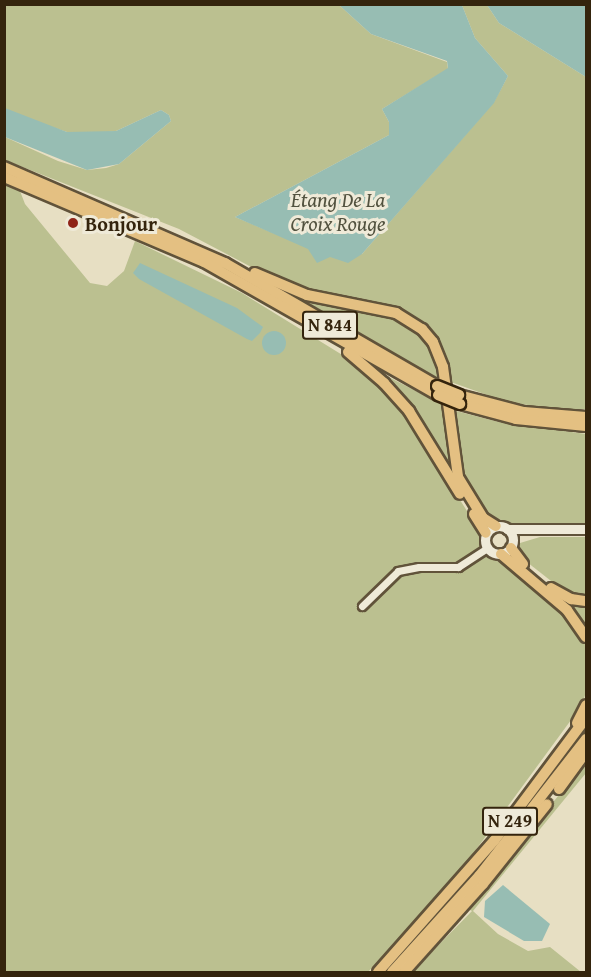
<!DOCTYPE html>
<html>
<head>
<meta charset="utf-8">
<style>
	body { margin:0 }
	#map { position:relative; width:591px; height:977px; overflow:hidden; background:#e7dfc3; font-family:"Gentium Book Plus",serif }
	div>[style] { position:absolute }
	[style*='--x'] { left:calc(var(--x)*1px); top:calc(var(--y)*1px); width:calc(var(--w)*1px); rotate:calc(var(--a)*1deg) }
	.green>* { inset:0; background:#bbc090 }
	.water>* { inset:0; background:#97bdb3 }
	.round { border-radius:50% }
	.roads { filter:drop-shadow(2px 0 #61533a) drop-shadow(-2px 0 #61533a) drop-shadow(0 2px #61533a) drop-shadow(0 -2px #61533a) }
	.minor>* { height:7px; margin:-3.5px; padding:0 3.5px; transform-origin:3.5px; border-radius:3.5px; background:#efead8 }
	.secondary>* { height:9px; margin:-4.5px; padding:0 4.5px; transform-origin:4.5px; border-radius:4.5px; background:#efead8 }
	.secondary>.ring { margin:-4.5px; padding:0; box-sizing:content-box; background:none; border:9px solid #efead8; border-radius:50% }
	.trunk>* { height:10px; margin:-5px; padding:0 5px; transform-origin:5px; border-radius:5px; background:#e4c082 }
	.bridges { filter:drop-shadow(2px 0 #34240d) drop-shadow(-2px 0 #34240d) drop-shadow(0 2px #34240d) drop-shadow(0 -2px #34240d) }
	.trunk-bridge>* { height:10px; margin:-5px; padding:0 5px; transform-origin:5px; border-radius:5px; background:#e4c082 }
	.dots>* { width:16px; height:16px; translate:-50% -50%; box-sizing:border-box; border:3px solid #efead8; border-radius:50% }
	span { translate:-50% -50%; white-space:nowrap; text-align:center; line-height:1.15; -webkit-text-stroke:6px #efead8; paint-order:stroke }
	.shield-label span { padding:2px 4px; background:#efead8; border:2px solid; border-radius:4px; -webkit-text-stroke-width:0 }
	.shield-label { font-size:18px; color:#34240d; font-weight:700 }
	.poi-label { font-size:20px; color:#34240d; font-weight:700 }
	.left { translate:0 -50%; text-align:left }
	.water-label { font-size:21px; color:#52523f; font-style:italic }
	.frame { position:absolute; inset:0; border:6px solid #34240d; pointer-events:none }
</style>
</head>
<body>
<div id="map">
	<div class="green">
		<i style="clip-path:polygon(5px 5px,339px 5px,371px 34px,447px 62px,448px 69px,382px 109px,389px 122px,389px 135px,235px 217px,330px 257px,362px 254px,494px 102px,508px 76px,475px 38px,462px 5px,487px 5px,499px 23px,586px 77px,586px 409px,552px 409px,504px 401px,434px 376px,305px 301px,307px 292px,278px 281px,179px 229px,5px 160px,5px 137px,58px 161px,87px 170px,106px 168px,119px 164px,171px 121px,169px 115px,161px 110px,116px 131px,92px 134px,67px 132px,10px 113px,5px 108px)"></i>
		<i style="clip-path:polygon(5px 184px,20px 191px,25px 204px,90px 283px,107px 286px,124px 271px,135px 241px,242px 293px,357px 364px,404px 412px,481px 533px,482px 547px,489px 558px,507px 565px,549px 601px,560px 588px,518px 555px,520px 543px,540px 537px,586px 537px,586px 692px,582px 705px,475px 851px,437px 899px,368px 972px,5px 972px)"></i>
		<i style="clip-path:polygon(377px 371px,445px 406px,452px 470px,449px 470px)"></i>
		<i style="clip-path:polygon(456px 411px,499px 422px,586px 434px,586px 523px,515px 524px,488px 516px,464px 482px,456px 448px,460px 442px)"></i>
		<i style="clip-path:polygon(586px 761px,586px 773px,473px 911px,498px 934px,528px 951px,550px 947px,581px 972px,412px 972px,472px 911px,468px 909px)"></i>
	</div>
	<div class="water">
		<i style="clip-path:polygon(339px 5px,462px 5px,475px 38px,508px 76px,494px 103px,362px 254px,348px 263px,330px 257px,317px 263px,308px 249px,235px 217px,389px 135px,389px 122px,382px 109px,448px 68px,447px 61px,371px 34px)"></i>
		<i style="clip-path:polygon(487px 5px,586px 5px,586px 77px,499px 23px)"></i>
		<i style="clip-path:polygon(5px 108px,67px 132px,116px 131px,161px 110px,169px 115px,171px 121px,119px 164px,87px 170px,5px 137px)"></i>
		<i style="clip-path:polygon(140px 263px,237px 308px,263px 327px,260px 333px,252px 341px,247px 339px,139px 279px,133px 273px)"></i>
		<i class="round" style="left:262px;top:331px;width:24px;height:24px"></i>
		<i style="clip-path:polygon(503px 885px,550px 924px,542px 941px,524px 941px,484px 917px,485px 901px)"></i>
	</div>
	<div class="roads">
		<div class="minor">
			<i style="--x:362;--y:606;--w:50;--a:-44.2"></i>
			<i style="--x:398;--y:571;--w:21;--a:-11"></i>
			<i style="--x:419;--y:567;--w:39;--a:0"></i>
			<i style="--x:458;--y:567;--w:35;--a:-33"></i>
		</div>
		<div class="secondary">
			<i class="ring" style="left:485px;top:526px;width:19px;height:19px"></i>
			<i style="--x:507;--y:529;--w:79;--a:0"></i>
		</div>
		<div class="trunk">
			<i style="--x:4;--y:167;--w:241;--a:23.5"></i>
			<i style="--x:225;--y:263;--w:245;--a:30.1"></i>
			<i style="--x:4;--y:177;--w:217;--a:23"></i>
			<i style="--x:204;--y:262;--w:269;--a:29.6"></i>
			<i style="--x:255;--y:273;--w:56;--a:22.9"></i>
			<i style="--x:307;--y:295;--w:91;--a:11.4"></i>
			<i style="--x:396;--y:313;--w:31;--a:32"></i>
			<i style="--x:422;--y:329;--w:17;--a:50"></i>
			<i style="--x:433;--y:342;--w:27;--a:68"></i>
			<i style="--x:443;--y:367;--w:111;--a:82.2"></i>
			<i style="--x:458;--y:477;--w:48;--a:58.6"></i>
			<i style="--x:483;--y:518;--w:15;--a:32"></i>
			<i style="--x:348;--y:352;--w:48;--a:40.7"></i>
			<i style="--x:384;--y:383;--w:38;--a:48"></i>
			<i style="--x:409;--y:411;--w:97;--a:58.4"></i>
			<i style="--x:459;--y:395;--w:67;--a:14.7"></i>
			<i style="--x:524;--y:412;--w:62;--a:4.6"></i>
			<i style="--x:460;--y:404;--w:58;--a:15"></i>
			<i style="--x:516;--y:419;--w:70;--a:5.7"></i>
			<i style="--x:474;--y:514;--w:22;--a:58"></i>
			<i style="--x:511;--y:548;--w:20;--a:53"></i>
			<i style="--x:501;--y:554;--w:87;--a:40.3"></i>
			<i style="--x:567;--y:610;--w:33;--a:55"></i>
			<i style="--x:551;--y:588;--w:23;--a:29"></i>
			<i style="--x:571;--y:599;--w:15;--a:8"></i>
			<i style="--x:577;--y:723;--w:20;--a:-63"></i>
			<i style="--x:559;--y:789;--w:46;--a:-53.9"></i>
			<i style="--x:378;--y:972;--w:175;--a:-48.5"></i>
			<i style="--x:494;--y:841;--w:154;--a:-53.2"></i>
			<i style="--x:392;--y:972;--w:130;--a:-47.8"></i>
			<i style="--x:479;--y:876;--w:174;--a:-52"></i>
			<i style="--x:404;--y:972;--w:118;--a:-48.1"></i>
			<i style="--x:483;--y:884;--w:102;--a:-51.3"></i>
		</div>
	</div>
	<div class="bridges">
		<div class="trunk-bridge">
			<i style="--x:437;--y:386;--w:24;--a:22"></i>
			<i style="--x:438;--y:395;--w:24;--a:22"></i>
		</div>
	</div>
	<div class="dots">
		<i style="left:73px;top:223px;background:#8f2418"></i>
	</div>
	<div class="shield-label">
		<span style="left:330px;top:325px">N 844</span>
		<span style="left:510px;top:821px">N 249</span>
	</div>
	<div class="poi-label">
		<span class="left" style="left:85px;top:223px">Bonjour</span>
	</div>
	<div class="water-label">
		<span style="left:338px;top:212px">Étang De La<br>Croix Rouge</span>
	</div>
	<div class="frame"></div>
</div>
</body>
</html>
